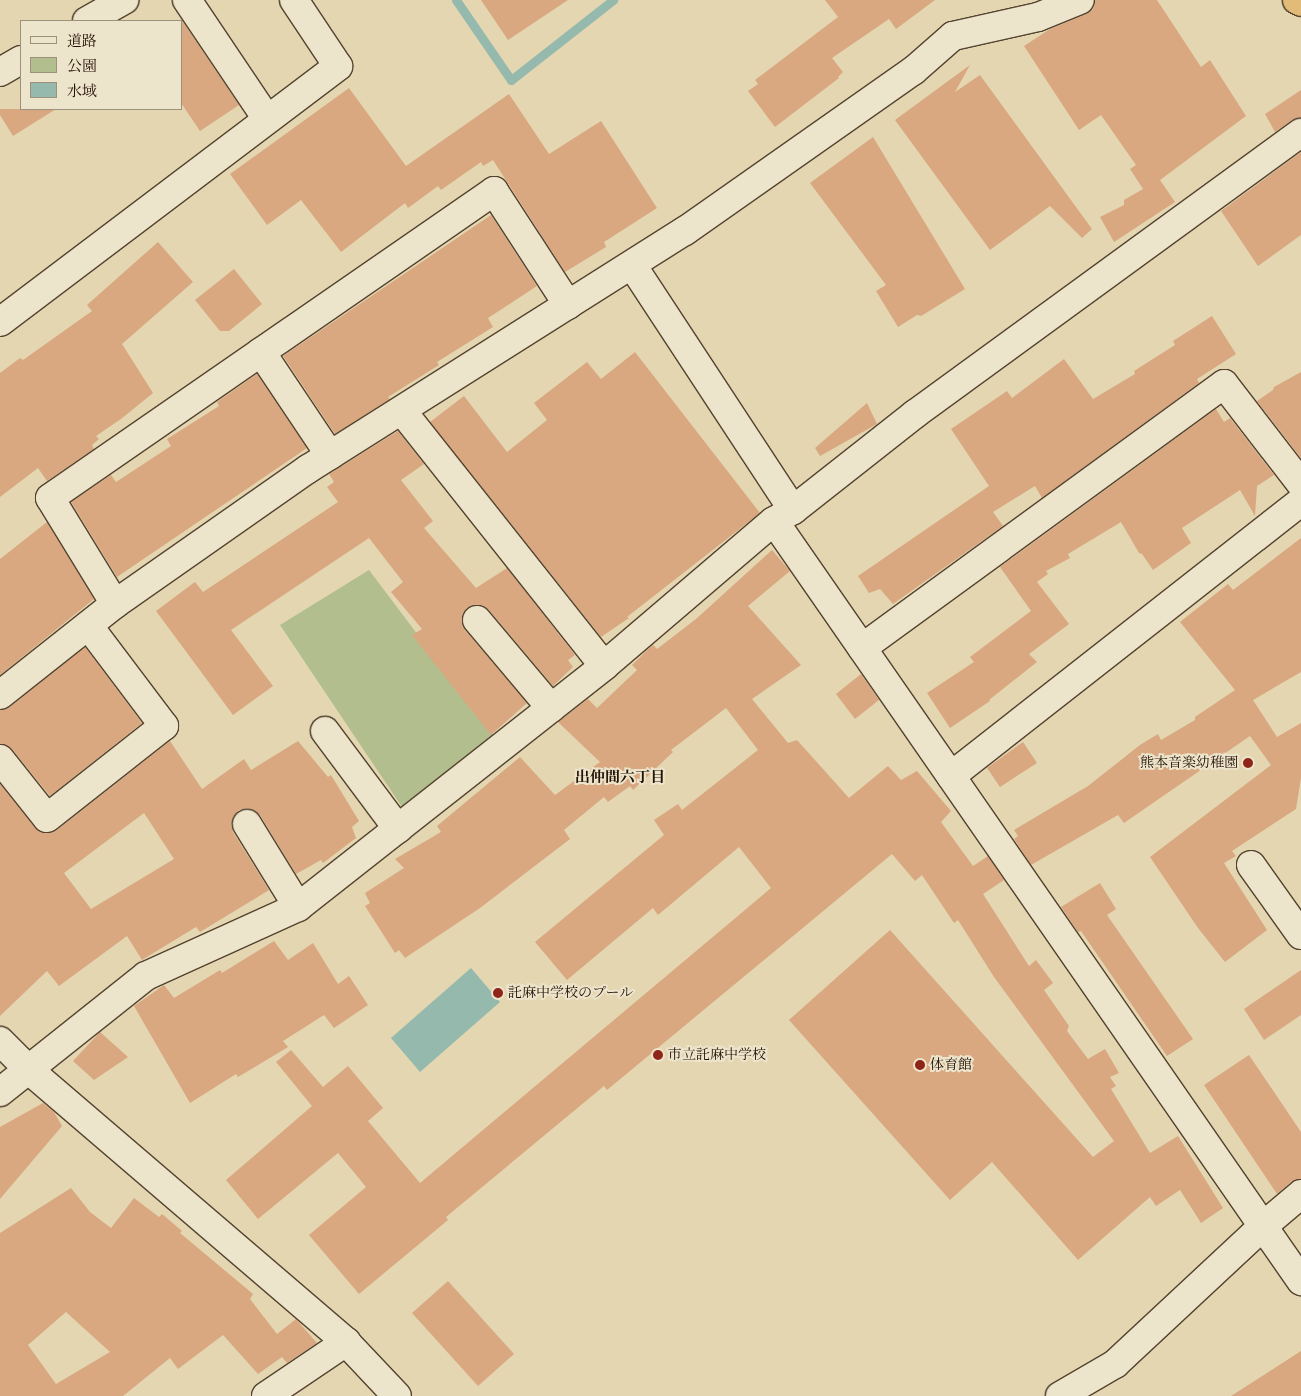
<!DOCTYPE html>
<html>
<head>
<meta charset="utf-8">
<style>
	body { margin:0 }
	#map { position:relative; width:1301px; height:1396px; overflow:hidden; background:#e3d6b1; font-family:"IM FELL English","Noto Serif JP",serif }
	div>[style] { position:absolute }
	[style*='--x'] { left:calc(var(--x)*1px); top:calc(var(--y)*1px); width:calc(var(--w)*1px); rotate:calc(var(--a)*1deg) }
	.green>* { inset:0; background:#b2be8d }
	.water>* { inset:0; background:#95b9ac }
	.stream>* { height:9px; margin:-4.5px; padding:0 4.5px; transform-origin:4.5px; border-radius:4.5px; background:#95b9ac }
	.building>* { inset:0; background:#d9a881 }
	.roads { filter:drop-shadow(1px 0 #54432f) drop-shadow(-1px 0 #54432f) drop-shadow(0 1px #54432f) drop-shadow(0 -1px #54432f) }
	.minor>* { height:28px; margin:-14px; padding:0 14px; transform-origin:14px; border-radius:14px; background:#ede4cc }
	.highway>* { height:28px; margin:-14px; padding:0 14px; transform-origin:14px; border-radius:14px; background:#e2bb78 }
	.dots>* { width:14px; height:14px; translate:-50% -50%; box-sizing:border-box; border:2px solid #ede4cc; border-radius:50% }
	span { translate:-50% -50%; white-space:nowrap; text-align:center; line-height:1.15; -webkit-text-stroke:4px #ede4cc; paint-order:stroke }
	.poi-label { font-size:14px; color:#241204 }
	.right { translate:-100% -50%; text-align:right }
	.left { translate:0 -50%; text-align:left }
	.neighbourhood-label { font-size:15px; color:#241204; font-weight:700 }
	.legend { position:absolute; left:20px; top:20px; width:162px; height:90px; box-sizing:border-box; background:#ede4cc; border:1px solid #9d907c; margin:0; padding:6px 9px; list-style:none; font-size:15px; color:#241204 }
	.legend li { display:flex; align-items:center; gap:10px; height:25px }
	.legend b { width:25px; border:1px solid #9d907c }
</style>
</head>
<body>
<div id="map">
	<div class="green">
		<i style="clip-path:polygon(369px 570px,497px 740px,406px 813px,280px 625px)"></i>
	</div>
	<div class="water">
		<i style="clip-path:polygon(471px 968px,500px 1002px,420px 1072px,391px 1038px)"></i>
	</div>
	<div class="stream">
		<i style="--x:456;--y:0;--w:97;--a:55.5"></i>
		<i style="--x:511;--y:80;--w:130;--a:-38.1"></i>
	</div>
	<div class="building">
		<i style="clip-path:polygon(481px 0,568px 0,508px 40px)"></i>
		<i style="clip-path:polygon(825px 0,935px 0,896px 29px,889px 19px,832px 58px,843px 72px,838px 77px,839px 78px,775px 127px,748px 91px,758px 84px,755px 80px,838px 17px)"></i>
		<i style="clip-path:polygon(1095px 0,1157px 0,1201px 67px,1210px 60px,1246px 116px,1160px 180px,1175px 202px,1114px 242px,1100px 217px,1124px 205px,1124px 200px,1143px 189px,1130px 169px,1136px 165px,1101px 115px,1079px 130px,1024px 46px,1050px 29px,1086px 14px,1093px 9px)"></i>
		<i style="clip-path:polygon(181px 19px,239px 105px,200px 131px,181px 103px)"></i>
		<i style="clip-path:polygon(970px 65px,955px 92px,980px 75px,1092px 229px,1082px 238px,1050px 206px,990px 250px,895px 120px)"></i>
		<i style="clip-path:polygon(349px 88px,406px 166px,509px 94px,549px 154px,601px 121px,657px 208px,604px 242px,606px 247px,565px 272px,493px 160px,483px 166px,481px 162px,441px 190px,438px 186px,408px 208px,405px 203px,341px 252px,301px 200px,267px 225px,230px 174px)"></i>
		<i style="clip-path:polygon(1301px 90px,1301px 118px,1292px 120px,1275px 132px,1265px 114px)"></i>
		<i style="clip-path:polygon(0 109px,56px 109px,13px 136px,0 115px)"></i>
		<i style="clip-path:polygon(873px 137px,965px 289px,921px 316px,917px 315px,898px 327px,876px 291px,886px 285px,810px 183px)"></i>
		<i style="clip-path:polygon(1301px 152px,1301px 235px,1258px 266px,1221px 211px)"></i>
		<i style="clip-path:polygon(491px 215px,537px 286px,488px 318px,493px 327px,437px 362px,439px 365px,388px 397px,390px 399px,335px 434px,283px 356px)"></i>
		<i style="clip-path:polygon(158px 242px,193px 282px,122px 344px,153px 393px,121px 419px,96px 436px,99px 439px,92px 445px,94px 449px,47px 481px,38px 468px,0 497px,0 373px,20px 358px,23px 360px,92px 311px,87px 305px)"></i>
		<i style="clip-path:polygon(234px 269px,262px 304px,229px 331px,220px 331px,195px 300px)"></i>
		<i style="clip-path:polygon(1212px 316px,1236px 354px,1197px 379px,1199px 383px,1042px 498px,1035px 486px,993px 512px,1003px 526px,893px 604px,880px 589px,869px 593px,858px 576px,989px 486px,951px 429px,1007px 391px,1012px 398px,1064px 359px,1093px 399px,1135px 374px,1134px 371px,1175px 345px,1173px 341px)"></i>
		<i style="clip-path:polygon(635px 352px,760px 513px,627px 617px,629px 618px,601px 637px,430px 422px,464px 396px,507px 452px,547px 420px,534px 403px,587px 362px,601px 379px)"></i>
		<i style="clip-path:polygon(1301px 372px,1301px 458px,1257px 401px,1273px 390px,1274px 387px)"></i>
		<i style="clip-path:polygon(257px 374px,307px 448px,117px 577px,71px 502px,111px 475px,116px 482px,171px 446px,167px 439px,219px 406px,217px 402px)"></i>
		<i style="clip-path:polygon(867px 403px,877px 424px,820px 456px,815px 448px)"></i>
		<i style="clip-path:polygon(1216px 409px,1224px 422px,1230px 418px,1274px 475px,1257px 486px,1255px 516px,1240px 490px,1182px 528px,1191px 543px,1153px 570px,1142px 554px,1139px 553px,1121px 522px,1068px 554px,1070px 558px,1046px 571px,1048px 574px,1037px 582px,1069px 624px,1029px 654px,1037px 662px,989px 700px,990px 701px,950px 728px,927px 693px,974px 662px,970px 657px,1031px 611px,1000px 567px)"></i>
		<i style="clip-path:polygon(398px 431px,424px 464px,401px 480px,433px 521px,424px 528px,476px 588px,507px 568px,575px 655px,568px 660px,573px 667px,553px 686px,489px 610px,482px 605px,475px 605px,467px 608px,462px 615px,462px 622px,465px 630px,527px 703px,491px 735px,412px 635px,422px 629px,391px 592px,403px 582px,369px 538px,231px 630px,273px 686px,233px 715px,156px 611px,195px 582px,203px 592px,338px 502px,327px 487px,334px 482px,329px 474px)"></i>
		<i style="clip-path:polygon(47px 522px,94px 599px,0 675px,0 559px)"></i>
		<i style="clip-path:polygon(1301px 538px,1301px 672px,1253px 700px,1277px 737px,1301px 723px,1301px 778px,1296px 809px,1232px 851px,1236px 856px,1224px 863px,1267px 930px,1225px 962px,1198px 928px,1150px 857px,1271px 765px,1250px 736px,1124px 823px,1118px 815px,1031px 865px,1014px 839px,1018px 836px,1014px 830px,1088px 786px,1140px 745px,1158px 734px,1161px 740px,1195px 720px,1195px 717px,1235px 690px,1180px 622px,1228px 584px,1233px 590px)"></i>
		<i style="clip-path:polygon(772px 550px,790px 571px,748px 606px,801px 665px,752px 699px,788px 743px,797px 740px,849px 798px,888px 766px,901px 780px,917px 771px,951px 811px,941px 822px,973px 866px,988px 856px,1004px 880px,983px 894px,1029px 966px,1036px 960px,1053px 983px,1044px 990px,1069px 1026px,1067px 1031px,1088px 1059px,1105px 1049px,1119px 1073px,1110px 1077px,1116px 1086px,1111px 1089px,1150px 1153px,1178px 1136px,1223px 1208px,1201px 1223px,1180px 1190px,1156px 1206px,1150px 1197px,1078px 1260px,992px 1162px,950px 1200px,789px 1020px,890px 930px,1093px 1157px,1114px 1141px,994px 977px,958px 920px,954px 923px,922px 875px,915px 881px,892px 854px,607px 1090px,604px 1086px,446px 1217px,448px 1220px,359px 1294px,309px 1235px,366px 1187px,338px 1153px,258px 1219px,226px 1180px,312px 1106px,276px 1062px,291px 1050px,323px 1087px,348px 1066px,383px 1108px,368px 1121px,420px 1183px,771px 888px,739px 847px,658px 915px,653px 908px,567px 980px,535px 942px,664px 835px,654px 820px,678px 804px,682px 810px,758px 750px,726px 708px,671px 750px,673px 752px,633px 790px,630px 786px,608px 802px,604px 797px,564px 830px,570px 839px,480px 908px,405px 958px,399px 950px,395px 953px,365px 906px,370px 903px,365px 893px,404px 868px,395px 859px,441px 832px,437px 826px,520px 757px,555px 795px,600px 762px,558px 722px,588px 699px,597px 708px,637px 670px,632px 665px,647px 650px,653px 645px,657px 649px,696px 619px)"></i>
		<i style="clip-path:polygon(85px 647px,142px 723px,50px 796px,12px 749px,0 744px,0 710px,10px 707px)"></i>
		<i style="clip-path:polygon(861px 674px,879px 700px,855px 719px,836px 694px)"></i>
		<i style="clip-path:polygon(evenodd,170px 741px,202px 789px,244px 759px,251px 770px,298px 741px,328px 777px,331px 775px,359px 821px,352px 827px,356px 838px,323px 863px,321px 860px,296px 874px,260px 815px,254px 810px,246px 808px,239px 810px,233px 817px,231px 825px,233px 832px,269px 890px,200px 932px,196px 927px,142px 960px,127px 936px,59px 986px,47px 971px,0 1016px,0 784px,35px 828px,42px 833px,50px 833px,57px 830px,170px 741px,144px 813px,174px 859px,91px 909px,64px 873px,144px 813px)"></i>
		<i style="clip-path:polygon(1023px 742px,1037px 763px,1000px 787px,987px 768px)"></i>
		<i style="clip-path:polygon(1100px 883px,1116px 909px,1107px 915px,1193px 1039px,1167px 1056px,1081px 931px,1078px 932px,1061px 907px)"></i>
		<i style="clip-path:polygon(274px 941px,288px 960px,313px 943px,338px 984px,349px 976px,368px 1005px,334px 1028px,324px 1015px,283px 1041px,288px 1047px,238px 1077px,236px 1074px,190px 1103px,134px 1006px,164px 985px,174px 998px,220px 970px,222px 973px)"></i>
		<i style="clip-path:polygon(1301px 970px,1301px 1015px,1264px 1040px,1244px 1009px)"></i>
		<i style="clip-path:polygon(100px 1032px,128px 1057px,94px 1080px,73px 1061px)"></i>
		<i style="clip-path:polygon(1249px 1055px,1301px 1132px,1301px 1179px,1291px 1182px,1277px 1194px,1204px 1085px)"></i>
		<i style="clip-path:polygon(43px 1103px,54px 1112px,62px 1126px,0 1199px,0 1127px)"></i>
		<i style="clip-path:polygon(evenodd,71px 1188px,90px 1212px,111px 1228px,134px 1198px,159px 1217px,162px 1214px,182px 1231px,180px 1233px,253px 1294px,250px 1299px,277px 1334px,296px 1319px,317px 1343px,287px 1363px,282px 1357px,258px 1374px,223px 1335px,178px 1369px,170px 1358px,123px 1396px,0 1396px,0 1233px,71px 1188px,66px 1312px,110px 1352px,56px 1384px,28px 1345px,66px 1312px)"></i>
		<i style="clip-path:polygon(448px 1281px,514px 1354px,478px 1386px,412px 1313px)"></i>
		<i style="clip-path:polygon(1301px 1351px,1301px 1396px,1231px 1396px)"></i>
	</div>
	<div class="roads">
		<div class="minor">
			<i style="--x:187;--y:0;--w:143;--a:56.1"></i>
			<i style="--x:87;--y:21;--w:43;--a:-29.6"></i>
			<i style="--x:0;--y:72;--w:24;--a:-30"></i>
			<i style="--x:632;--y:265;--w:293;--a:56.7"></i>
			<i style="--x:0;--y:322;--w:424;--a:-37.1"></i>
			<i style="--x:338;--y:66;--w:79;--a:-123.7"></i>
			<i style="--x:261;--y:352;--w:124;--a:56.2"></i>
			<i style="--x:402;--y:411;--w:325;--a:51.6"></i>
			<i style="--x:774;--y:521;--w:925;--a:55.26"></i>
			<i style="--x:115;--y:604;--w:124;--a:-121.5"></i>
			<i style="--x:50;--y:498;--w:540;--a:-34.66"></i>
			<i style="--x:494;--y:191;--w:136;--a:57"></i>
			<i style="--x:477;--y:620;--w:115;--a:49.9"></i>
			<i style="--x:862;--y:648;--w:448;--a:-36.1"></i>
			<i style="--x:1224;--y:384;--w:126;--a:52.4"></i>
			<i style="--x:0;--y:695;--w:147;--a:-38.4"></i>
			<i style="--x:115;--y:604;--w:236;--a:-35"></i>
			<i style="--x:308;--y:469;--w:446;--a:-32.3"></i>
			<i style="--x:685;--y:231;--w:279;--a:-35.1"></i>
			<i style="--x:913;--y:71;--w:53;--a:-41.2"></i>
			<i style="--x:953;--y:36;--w:87;--a:-12.6"></i>
			<i style="--x:1038;--y:17;--w:45;--a:-22"></i>
			<i style="--x:325;--y:731;--w:122;--a:53.3"></i>
			<i style="--x:0;--y:759;--w:75;--a:51.5"></i>
			<i style="--x:47;--y:818;--w:149;--a:-38.2"></i>
			<i style="--x:164;--y:726;--w:126;--a:-127"></i>
			<i style="--x:951;--y:776;--w:444;--a:-38.1"></i>
			<i style="--x:247;--y:824;--w:97;--a:58.4"></i>
			<i style="--x:1251;--y:865;--w:86;--a:54.5"></i>
			<i style="--x:0;--y:1041;--w:41;--a:45"></i>
			<i style="--x:29;--y:1070;--w:418;--a:40.6"></i>
			<i style="--x:346;--y:1342;--w:74;--a:46.6"></i>
			<i style="--x:0;--y:1092;--w:186;--a:-38.5"></i>
			<i style="--x:146;--y:976;--w:167;--a:-24.4"></i>
			<i style="--x:298;--y:907;--w:390;--a:-38.2"></i>
			<i style="--x:604;--y:666;--w:223;--a:-40.5"></i>
			<i style="--x:774;--y:521;--w:22;--a:-30"></i>
			<i style="--x:793;--y:510;--w:155;--a:-38.2"></i>
			<i style="--x:915;--y:414;--w:477;--a:-36.1"></i>
			<i style="--x:266;--y:1396;--w:97;--a:-34"></i>
			<i style="--x:1060;--y:1396;--w:64;--a:-30.2"></i>
			<i style="--x:1115;--y:1364;--w:201;--a:-43"></i>
			<i style="--x:1262;--y:1227;--w:51;--a:-40.2"></i>
		</div>
		<div class="highway">
			<i style="--x:1297;--y:0;--w:4;--a:27"></i>
		</div>
	</div>
	<div class="dots">
		<i style="left:1248px;top:763px;background:#8f2418"></i>
		<i style="left:498px;top:993px;background:#8f2418"></i>
		<i style="left:658px;top:1055px;background:#8f2418"></i>
		<i style="left:920px;top:1065px;background:#8f2418"></i>
	</div>
	<div class="poi-label">
		<span class="right" style="left:1238px;top:763px">熊本音楽幼稚園</span>
		<span class="left" style="left:508px;top:993px">託麻中学校のプール</span>
		<span class="left" style="left:668px;top:1055px">市立託麻中学校</span>
		<span class="left" style="left:930px;top:1065px">体育館</span>
	</div>
	<div class="neighbourhood-label">
		<span style="left:620px;top:778px">出仲間六丁目</span>
	</div>
	<ul class="legend">
	<li><b style="height:6px;background:#ede4cc"></b>道路</li>
	<li><b style="height:14px;background:#b2be8d"></b>公園</li>
	<li><b style="height:14px;background:#95b9ac"></b>水域</li>
	</ul>
</div>
</body>
</html>
